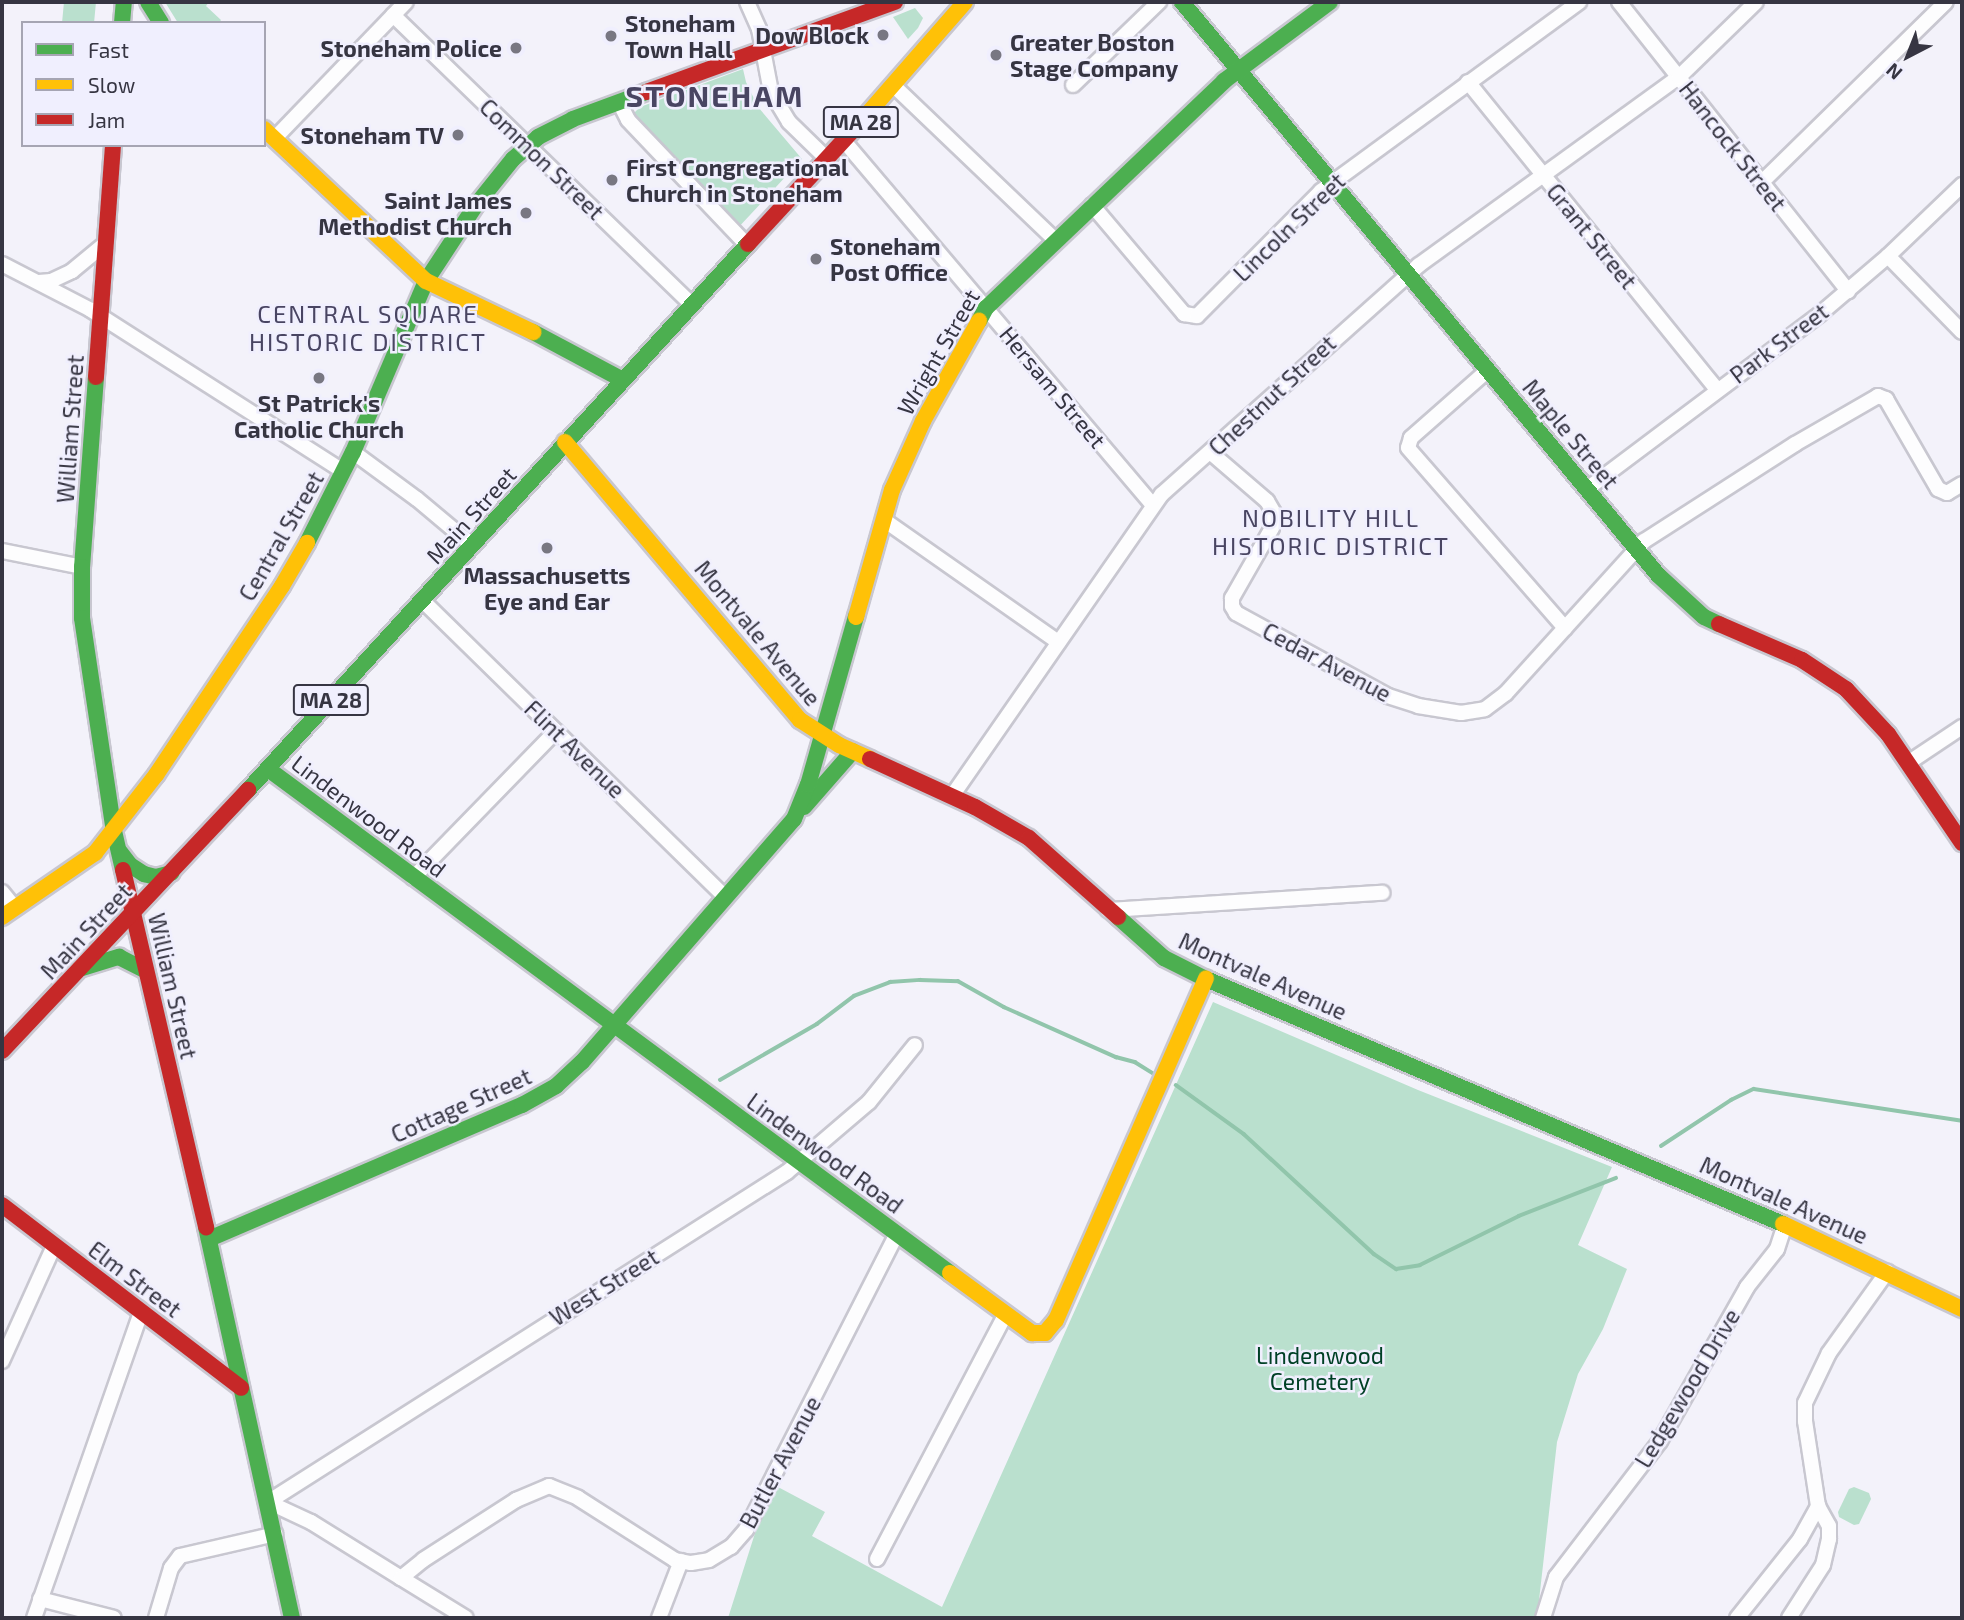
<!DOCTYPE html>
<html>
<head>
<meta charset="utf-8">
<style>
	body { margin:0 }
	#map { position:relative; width:1964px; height:1620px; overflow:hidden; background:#f3f2fa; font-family:"Exo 2",sans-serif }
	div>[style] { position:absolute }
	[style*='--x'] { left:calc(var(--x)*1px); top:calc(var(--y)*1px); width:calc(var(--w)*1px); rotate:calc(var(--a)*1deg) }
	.green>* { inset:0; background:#bae0ce }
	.stream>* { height:3.5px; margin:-1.75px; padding:0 1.75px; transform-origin:1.75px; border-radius:1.75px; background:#91c5ab }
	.roads { filter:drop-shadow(2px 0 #c8c7d0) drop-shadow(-2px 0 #c8c7d0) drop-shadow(0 2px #c8c7d0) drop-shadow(0 -2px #c8c7d0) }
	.street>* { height:14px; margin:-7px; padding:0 7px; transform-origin:7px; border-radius:7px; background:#fdfdfe }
	.fast>* { height:16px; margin:-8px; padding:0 8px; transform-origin:8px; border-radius:8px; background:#4caf50 }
	.slow>* { height:16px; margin:-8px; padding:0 8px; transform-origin:8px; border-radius:8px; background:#ffc107 }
	.jam>* { height:16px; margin:-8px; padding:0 8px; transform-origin:8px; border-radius:8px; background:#c62828 }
	.dots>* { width:19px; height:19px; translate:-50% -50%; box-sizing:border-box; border:4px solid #f0effe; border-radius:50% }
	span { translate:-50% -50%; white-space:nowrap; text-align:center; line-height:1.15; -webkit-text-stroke:5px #f0effe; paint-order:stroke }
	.shield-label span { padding:2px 5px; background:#f0effe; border:2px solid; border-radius:5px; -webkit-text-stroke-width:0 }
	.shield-label { font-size:21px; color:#363542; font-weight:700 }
	.poi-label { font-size:23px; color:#363542; font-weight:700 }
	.left { translate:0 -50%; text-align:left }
	.right { translate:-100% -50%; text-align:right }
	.street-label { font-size:23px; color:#363542 }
	.park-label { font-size:23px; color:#004026 }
	.neighbourhood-label { font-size:24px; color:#494562; letter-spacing:2px }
	.district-label { font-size:30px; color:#494562; font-weight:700; letter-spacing:2px }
	.frame { position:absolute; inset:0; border:4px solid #363542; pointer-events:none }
	.legend { position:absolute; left:21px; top:21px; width:245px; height:126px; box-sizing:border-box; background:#f0effe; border:2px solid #a6a5b3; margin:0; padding:9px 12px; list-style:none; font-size:21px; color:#363542 }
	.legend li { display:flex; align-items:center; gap:14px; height:35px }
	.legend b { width:35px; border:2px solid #a6a5b3 }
	.north { position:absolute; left:1873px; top:21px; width:70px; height:70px; -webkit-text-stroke:5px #f0effe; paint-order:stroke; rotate:222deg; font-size:19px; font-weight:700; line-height:28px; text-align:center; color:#363542 }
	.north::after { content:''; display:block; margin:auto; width:24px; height:32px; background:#363542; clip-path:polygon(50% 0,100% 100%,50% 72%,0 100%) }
</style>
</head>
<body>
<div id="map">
	<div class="green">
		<i style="clip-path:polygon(64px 2px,96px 2px,94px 23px,62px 23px)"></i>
		<i style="clip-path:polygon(165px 2px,209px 2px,206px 6px,221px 20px,219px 23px,178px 23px)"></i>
		<i style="clip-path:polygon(915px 8px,923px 18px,918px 28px,908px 39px,893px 17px)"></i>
		<i style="clip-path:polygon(743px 69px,746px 82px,758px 107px,802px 159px,736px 230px,632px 115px,640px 107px)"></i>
		<i style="clip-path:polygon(1213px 1002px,1418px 1090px,1612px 1167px,1578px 1245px,1627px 1269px,1603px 1329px,1578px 1374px,1557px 1442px,1537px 1618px,728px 1618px,756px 1530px,778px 1487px,825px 1512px,812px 1536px,942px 1607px)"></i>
		<i style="clip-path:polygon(1854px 1487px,1869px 1493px,1871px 1499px,1859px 1524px,1854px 1525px,1839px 1517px,1838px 1512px,1849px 1489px)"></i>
	</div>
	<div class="stream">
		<i style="--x:720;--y:1080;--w:112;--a:-30"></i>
		<i style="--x:817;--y:1024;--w:46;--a:-37.1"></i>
		<i style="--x:854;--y:996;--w:39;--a:-21"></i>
		<i style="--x:890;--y:982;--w:30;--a:-4"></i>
		<i style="--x:920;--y:980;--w:38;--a:2"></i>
		<i style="--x:958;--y:981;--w:53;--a:29.5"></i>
		<i style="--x:1004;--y:1007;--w:123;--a:24.1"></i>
		<i style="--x:1116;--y:1057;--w:20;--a:15"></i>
		<i style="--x:1135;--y:1062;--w:22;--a:32"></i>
		<i style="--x:1176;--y:1085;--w:84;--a:35.8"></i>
		<i style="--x:1244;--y:1134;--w:177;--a:42.7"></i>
		<i style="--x:1374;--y:1254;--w:27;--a:34"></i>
		<i style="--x:1396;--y:1269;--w:24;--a:-9"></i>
		<i style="--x:1420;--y:1265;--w:110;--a:-26.3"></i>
		<i style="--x:1519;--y:1216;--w:104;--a:-21.4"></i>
		<i style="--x:1661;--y:1146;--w:84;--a:-33.3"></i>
		<i style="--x:1731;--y:1100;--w:25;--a:-26"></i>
		<i style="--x:1754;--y:1089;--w:210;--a:8.7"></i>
	</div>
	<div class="roads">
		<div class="street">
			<i style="--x:747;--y:2;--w:30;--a:66"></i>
			<i style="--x:759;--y:29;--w:64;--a:79.2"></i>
			<i style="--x:771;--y:92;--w:35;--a:59"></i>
			<i style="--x:789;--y:122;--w:53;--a:44.2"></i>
			<i style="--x:1619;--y:2;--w:369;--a:51.6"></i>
			<i style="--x:393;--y:15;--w:414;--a:44.1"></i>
			<i style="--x:1468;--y:82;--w:395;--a:51"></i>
			<i style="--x:893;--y:85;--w:224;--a:43.7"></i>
			<i style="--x:1073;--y:85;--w:120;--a:-44"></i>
			<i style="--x:619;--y:102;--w:20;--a:63"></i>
			<i style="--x:628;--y:120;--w:171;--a:46.4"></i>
			<i style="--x:274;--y:139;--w:190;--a:-46.1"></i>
			<i style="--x:844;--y:141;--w:477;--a:49.7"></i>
			<i style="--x:1762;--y:182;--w:257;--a:-44.4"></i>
			<i style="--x:1092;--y:205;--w:143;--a:49.8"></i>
			<i style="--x:1184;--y:314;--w:13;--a:9"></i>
			<i style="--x:1197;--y:316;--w:176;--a:-45.2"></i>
			<i style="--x:1321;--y:191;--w:320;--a:-36.2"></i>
			<i style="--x:1888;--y:256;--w:106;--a:45.8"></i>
			<i style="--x:2;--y:264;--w:100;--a:27.3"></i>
			<i style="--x:91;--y:310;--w:300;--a:32.6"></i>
			<i style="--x:39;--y:282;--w:12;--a:-5"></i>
			<i style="--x:51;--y:281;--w:23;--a:-25"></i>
			<i style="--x:72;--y:271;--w:44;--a:-39.5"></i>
			<i style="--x:1488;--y:370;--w:103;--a:138.6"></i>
			<i style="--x:1411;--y:438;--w:10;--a:107"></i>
			<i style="--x:1408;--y:448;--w:239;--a:48.9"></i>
			<i style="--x:353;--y:452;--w:79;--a:36.3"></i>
			<i style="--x:417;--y:499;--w:73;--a:40"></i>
			<i style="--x:1210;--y:452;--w:75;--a:40.7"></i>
			<i style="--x:1267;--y:501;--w:14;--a:60"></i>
			<i style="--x:1274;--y:513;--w:15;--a:98"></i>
			<i style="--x:1272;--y:528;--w:81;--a:119.7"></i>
			<i style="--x:1232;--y:598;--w:8;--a:90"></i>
			<i style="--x:1232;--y:606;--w:8;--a:60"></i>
			<i style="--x:1236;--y:613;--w:173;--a:28.6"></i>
			<i style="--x:1388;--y:696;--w:32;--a:18"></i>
			<i style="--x:1418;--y:706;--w:44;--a:9.2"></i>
			<i style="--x:1461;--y:713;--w:24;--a:-9"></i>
			<i style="--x:1485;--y:709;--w:26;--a:-37"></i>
			<i style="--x:1506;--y:693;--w:205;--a:-47.8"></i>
			<i style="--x:1644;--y:541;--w:179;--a:-32.7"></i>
			<i style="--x:1795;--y:444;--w:96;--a:-30"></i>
			<i style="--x:1878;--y:396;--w:9;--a:21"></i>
			<i style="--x:1886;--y:399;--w:104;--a:60"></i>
			<i style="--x:1938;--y:489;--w:10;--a:24"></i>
			<i style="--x:1947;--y:493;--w:17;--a:-31"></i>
			<i style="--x:1587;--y:489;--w:291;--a:-36.9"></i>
			<i style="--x:1820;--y:314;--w:89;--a:-40.5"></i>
			<i style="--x:1888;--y:256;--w:103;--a:-43.8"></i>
			<i style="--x:884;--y:520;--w:213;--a:35"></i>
			<i style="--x:2;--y:551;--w:82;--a:11.3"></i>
			<i style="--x:423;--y:601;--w:424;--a:44.4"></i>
			<i style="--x:1908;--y:763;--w:65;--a:-33.7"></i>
			<i style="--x:952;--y:796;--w:368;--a:-55.2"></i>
			<i style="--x:1162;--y:494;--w:344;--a:-41.7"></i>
			<i style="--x:1419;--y:265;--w:321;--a:-35.9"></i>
			<i style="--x:1679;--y:77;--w:107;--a:-44.2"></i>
			<i style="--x:413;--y:878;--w:205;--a:-45.8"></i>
			<i style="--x:2;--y:892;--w:21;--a:51"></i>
			<i style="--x:1108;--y:910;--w:275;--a:-3.6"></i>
			<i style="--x:2;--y:1361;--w:126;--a:-65.7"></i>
			<i style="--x:268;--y:1502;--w:47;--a:24.9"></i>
			<i style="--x:311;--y:1522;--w:106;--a:31.9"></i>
			<i style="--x:401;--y:1578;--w:28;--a:-39"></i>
			<i style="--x:423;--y:1560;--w:111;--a:-32.8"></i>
			<i style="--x:516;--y:1500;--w:36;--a:-23"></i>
			<i style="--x:549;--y:1486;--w:31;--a:22"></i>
			<i style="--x:578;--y:1498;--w:115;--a:32.6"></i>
			<i style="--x:675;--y:1560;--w:16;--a:11"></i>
			<i style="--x:691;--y:1563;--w:18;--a:-9"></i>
			<i style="--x:709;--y:1560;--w:26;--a:-31"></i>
			<i style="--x:731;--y:1547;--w:23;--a:-49"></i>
			<i style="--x:746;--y:1530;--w:332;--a:-63"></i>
			<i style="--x:268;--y:1502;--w:615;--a:-32.45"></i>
			<i style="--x:787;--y:1172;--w:108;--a:-40.5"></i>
			<i style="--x:869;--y:1102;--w:73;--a:-51.1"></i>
			<i style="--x:877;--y:1559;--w:276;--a:-62.3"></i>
			<i style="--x:401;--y:1578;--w:76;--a:31.6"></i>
			<i style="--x:40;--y:1599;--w:76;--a:14.4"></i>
			<i style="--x:34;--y:1618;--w:323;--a:-70.7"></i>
			<i style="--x:156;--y:1618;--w:52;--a:-73.3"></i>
			<i style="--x:171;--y:1568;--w:15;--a:-53"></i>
			<i style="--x:180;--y:1556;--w:98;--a:-13"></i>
			<i style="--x:659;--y:1618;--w:61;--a:-68.9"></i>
			<i style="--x:1543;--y:1618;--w:43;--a:-72.4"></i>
			<i style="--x:1556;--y:1577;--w:171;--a:-52.6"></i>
			<i style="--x:1660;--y:1441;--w:177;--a:-60.5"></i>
			<i style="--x:1747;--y:1287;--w:48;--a:-51.7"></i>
			<i style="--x:1777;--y:1249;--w:25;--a:-72"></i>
			<i style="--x:1737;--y:1618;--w:101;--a:-51.4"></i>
			<i style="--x:1800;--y:1539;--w:38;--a:-61"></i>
			<i style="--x:1789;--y:1618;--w:63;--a:-57.3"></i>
			<i style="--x:1823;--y:1565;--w:27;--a:-77"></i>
			<i style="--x:1829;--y:1539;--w:13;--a:-90"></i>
			<i style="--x:1829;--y:1526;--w:23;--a:-119"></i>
			<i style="--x:1818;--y:1506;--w:86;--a:-98.7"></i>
			<i style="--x:1805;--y:1421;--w:18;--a:-90"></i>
			<i style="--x:1805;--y:1403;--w:55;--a:-64.4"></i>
			<i style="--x:1829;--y:1353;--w:100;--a:-54.4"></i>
		</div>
		<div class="fast">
			<i style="--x:148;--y:2;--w:25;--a:58"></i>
			<i style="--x:1182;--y:2;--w:745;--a:50.28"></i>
			<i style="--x:1658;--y:575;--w:62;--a:42.4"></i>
			<i style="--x:1704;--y:617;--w:17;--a:25"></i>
			<i style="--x:122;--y:23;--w:21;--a:-85"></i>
			<i style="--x:979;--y:321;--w:15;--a:-62"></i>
			<i style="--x:986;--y:308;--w:329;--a:-43.6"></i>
			<i style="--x:1224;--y:81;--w:132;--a:-36.7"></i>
			<i style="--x:533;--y:332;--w:100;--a:28.1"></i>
			<i style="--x:96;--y:377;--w:191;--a:94.2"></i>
			<i style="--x:82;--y:567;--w:51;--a:90"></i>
			<i style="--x:82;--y:618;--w:215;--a:81.5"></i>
			<i style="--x:114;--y:831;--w:40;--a:77"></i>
			<i style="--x:307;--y:543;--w:102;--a:-63.2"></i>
			<i style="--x:353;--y:452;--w:186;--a:-66.9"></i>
			<i style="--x:426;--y:281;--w:91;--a:-56.7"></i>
			<i style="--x:476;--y:205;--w:59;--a:-51.2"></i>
			<i style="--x:513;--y:159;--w:33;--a:-41"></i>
			<i style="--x:538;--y:137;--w:39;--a:-27"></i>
			<i style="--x:573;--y:119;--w:78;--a:-20.3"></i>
			<i style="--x:268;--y:769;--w:848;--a:36.46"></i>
			<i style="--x:248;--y:790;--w:740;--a:-47.52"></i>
			<i style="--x:804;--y:807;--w:74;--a:-48.8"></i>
			<i style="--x:120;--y:852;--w:16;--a:52"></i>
			<i style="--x:130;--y:865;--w:17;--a:33"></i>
			<i style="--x:144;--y:874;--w:12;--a:14"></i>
			<i style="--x:156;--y:877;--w:16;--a:-15"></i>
			<i style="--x:1118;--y:917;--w:62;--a:41.7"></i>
			<i style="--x:1164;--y:958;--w:47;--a:26.6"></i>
			<i style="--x:1206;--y:979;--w:627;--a:23.01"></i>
			<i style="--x:82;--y:968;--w:39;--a:-17"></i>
			<i style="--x:119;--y:957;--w:30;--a:27"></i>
			<i style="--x:206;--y:1227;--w:400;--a:77.6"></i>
			<i style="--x:209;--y:1239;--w:340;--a:-23.2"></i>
			<i style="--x:522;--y:1105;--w:39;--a:-29"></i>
			<i style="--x:556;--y:1086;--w:35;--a:-43"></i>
			<i style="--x:582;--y:1062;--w:322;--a:-48.9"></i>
			<i style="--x:794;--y:819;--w:37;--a:-68"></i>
			<i style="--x:808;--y:785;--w:175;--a:-74.1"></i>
		</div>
		<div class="slow">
			<i style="--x:856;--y:127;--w:166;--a:-48.9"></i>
			<i style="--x:264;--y:129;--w:222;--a:43.2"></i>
			<i style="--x:426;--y:281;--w:119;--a:25.5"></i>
			<i style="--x:565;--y:442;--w:364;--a:49.8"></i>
			<i style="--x:800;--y:720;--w:46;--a:32.7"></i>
			<i style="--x:839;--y:745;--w:34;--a:24"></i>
			<i style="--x:856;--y:617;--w:132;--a:-74.2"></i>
			<i style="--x:892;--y:490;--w:76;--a:-65.8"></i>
			<i style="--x:923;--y:421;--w:115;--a:-60.8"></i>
			<i style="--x:2;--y:917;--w:113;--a:-34.5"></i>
			<i style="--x:95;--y:853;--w:99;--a:-52"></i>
			<i style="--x:156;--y:775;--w:227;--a:-56.3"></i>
			<i style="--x:282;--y:586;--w:50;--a:-59.8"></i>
			<i style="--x:1783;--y:1224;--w:198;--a:25.4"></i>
			<i style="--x:950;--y:1273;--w:102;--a:36.2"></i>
			<i style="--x:1032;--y:1333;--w:13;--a:0"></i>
			<i style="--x:1045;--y:1333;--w:17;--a:-50"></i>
			<i style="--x:1056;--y:1320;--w:373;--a:-66.3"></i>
		</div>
		<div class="jam">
			<i style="--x:646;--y:92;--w:265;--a:-19.9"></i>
			<i style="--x:748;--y:244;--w:159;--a:-47.3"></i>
			<i style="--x:96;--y:377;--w:233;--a:-85.8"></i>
			<i style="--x:1719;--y:624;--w:90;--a:23.4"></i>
			<i style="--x:1802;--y:660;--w:53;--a:33.4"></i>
			<i style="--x:1846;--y:689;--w:62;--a:47"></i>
			<i style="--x:1888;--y:734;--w:132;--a:55.8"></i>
			<i style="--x:870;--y:759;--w:115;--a:24.6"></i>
			<i style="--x:975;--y:807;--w:62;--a:29.9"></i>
			<i style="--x:1029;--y:838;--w:119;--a:41.6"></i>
			<i style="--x:123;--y:870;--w:367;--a:76.9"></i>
			<i style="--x:2;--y:1051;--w:359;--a:-46.7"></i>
			<i style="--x:2;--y:1205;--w:301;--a:37.4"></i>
		</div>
	</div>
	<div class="dots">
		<i style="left:883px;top:35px;background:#787782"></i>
		<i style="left:611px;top:36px;background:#787782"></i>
		<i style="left:516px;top:48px;background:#787782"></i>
		<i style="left:996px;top:55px;background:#787782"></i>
		<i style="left:458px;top:135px;background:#787782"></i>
		<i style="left:612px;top:180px;background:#787782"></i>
		<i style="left:526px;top:213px;background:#787782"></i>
		<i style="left:816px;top:259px;background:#787782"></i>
		<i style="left:319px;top:378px;background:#787782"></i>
		<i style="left:547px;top:548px;background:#787782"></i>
	</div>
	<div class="shield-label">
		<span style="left:861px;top:122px">MA 28</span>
		<span style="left:331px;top:700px">MA 28</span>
	</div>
	<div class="poi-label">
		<span class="left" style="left:625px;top:36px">Stoneham<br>Town Hall</span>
		<span class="right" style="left:869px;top:35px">Dow Block</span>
		<span class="left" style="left:1010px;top:55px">Greater Boston<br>Stage Company</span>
		<span class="right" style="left:502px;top:48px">Stoneham Police</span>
		<span class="right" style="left:444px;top:135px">Stoneham TV</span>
		<span class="left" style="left:626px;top:180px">First Congregational<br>Church in Stoneham</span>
		<span class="right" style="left:512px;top:213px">Saint James<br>Methodist Church</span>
		<span class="left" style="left:830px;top:259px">Stoneham<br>Post Office</span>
		<span style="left:319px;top:416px">St Patrick's<br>Catholic Church</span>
		<span style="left:547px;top:588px">Massachusetts<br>Eye and Ear</span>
	</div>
	<div class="street-label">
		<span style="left:1733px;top:146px;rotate:52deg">Hancock Street</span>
		<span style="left:542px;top:159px;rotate:44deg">Common Street</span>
		<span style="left:1289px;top:227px;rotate:-44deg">Lincoln Street</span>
		<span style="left:1592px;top:236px;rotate:51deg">Grant Street</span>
		<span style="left:1779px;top:343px;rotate:-37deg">Park Street</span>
		<span style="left:938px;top:352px;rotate:-60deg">Wright Street</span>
		<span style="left:1053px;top:387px;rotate:50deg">Hersam Street</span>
		<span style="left:1272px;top:395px;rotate:-43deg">Chestnut Street</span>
		<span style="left:70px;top:429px;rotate:-86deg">William Street</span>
		<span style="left:1571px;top:434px;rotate:50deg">Maple Street</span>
		<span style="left:471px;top:515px;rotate:-48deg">Main Street</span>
		<span style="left:281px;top:536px;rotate:-60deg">Central Street</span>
		<span style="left:758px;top:633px;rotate:50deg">Montvale Avenue</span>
		<span style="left:1327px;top:662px;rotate:28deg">Cedar Avenue</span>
		<span style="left:575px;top:749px;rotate:44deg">Flint Avenue</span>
		<span style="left:369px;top:816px;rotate:37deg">Lindenwood Road</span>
		<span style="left:86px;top:931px;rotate:-47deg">Main Street</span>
		<span style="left:1263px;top:976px;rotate:24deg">Montvale Avenue</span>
		<span style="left:173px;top:986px;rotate:77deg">William Street</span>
		<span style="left:461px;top:1105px;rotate:-24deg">Cottage Street</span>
		<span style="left:825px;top:1153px;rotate:36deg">Lindenwood Road</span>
		<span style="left:1784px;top:1200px;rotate:24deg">Montvale Avenue</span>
		<span style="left:135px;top:1279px;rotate:37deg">Elm Street</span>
		<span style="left:604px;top:1287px;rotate:-32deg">West Street</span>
		<span style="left:1687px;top:1388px;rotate:-59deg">Ledgewood Drive</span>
		<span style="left:780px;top:1462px;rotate:-62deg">Butler Avenue</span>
	</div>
	<div class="park-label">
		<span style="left:1320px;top:1368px">Lindenwood<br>Cemetery</span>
	</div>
	<div class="neighbourhood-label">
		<span style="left:368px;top:328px">CENTRAL SQUARE<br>HISTORIC DISTRICT</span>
		<span style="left:1331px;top:532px">NOBILITY HILL<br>HISTORIC DISTRICT</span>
	</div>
	<div class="district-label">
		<span style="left:715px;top:95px">STONEHAM</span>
	</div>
	<div class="frame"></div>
	<ul class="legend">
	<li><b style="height:9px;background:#4caf50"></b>Fast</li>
	<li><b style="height:9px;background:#ffc107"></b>Slow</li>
	<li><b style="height:9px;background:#c62828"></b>Jam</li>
	</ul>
	<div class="north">N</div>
</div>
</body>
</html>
